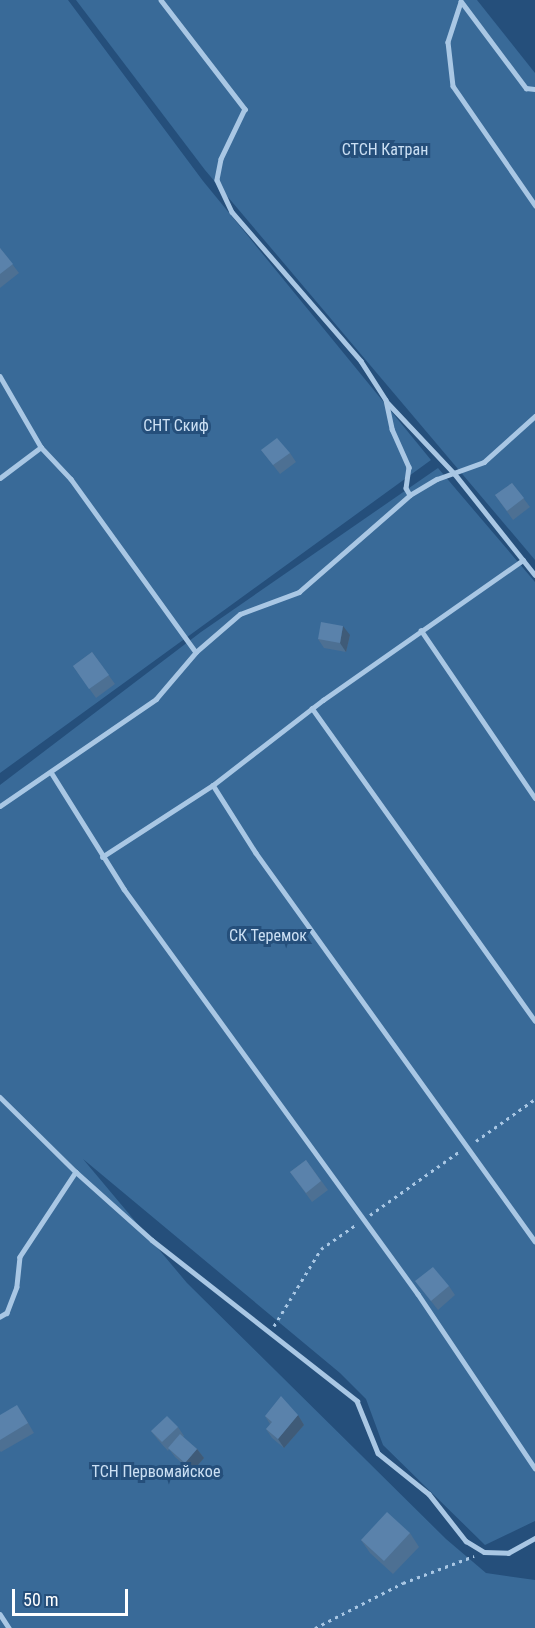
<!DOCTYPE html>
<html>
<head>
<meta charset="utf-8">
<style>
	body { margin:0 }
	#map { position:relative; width:535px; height:1628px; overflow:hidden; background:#254f7b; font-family:"Roboto Condensed",sans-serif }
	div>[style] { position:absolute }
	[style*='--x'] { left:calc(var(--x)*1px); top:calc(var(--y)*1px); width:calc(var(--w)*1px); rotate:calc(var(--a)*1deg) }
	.green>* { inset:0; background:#396a98 }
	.path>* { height:3px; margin-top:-1.5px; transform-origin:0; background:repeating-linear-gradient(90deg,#a9c7e4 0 3px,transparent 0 7.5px) }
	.lane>* { height:4.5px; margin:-2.25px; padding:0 2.25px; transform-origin:2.25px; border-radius:2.25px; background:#a9c7e4 }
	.wall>* { inset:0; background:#4d7093 }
	.shaded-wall>* { inset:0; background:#3f5b78 }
	.building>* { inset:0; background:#5a82ab }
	span { translate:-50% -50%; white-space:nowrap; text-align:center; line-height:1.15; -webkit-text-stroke:6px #254f7b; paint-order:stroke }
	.park-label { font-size:16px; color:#cce0f4 }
	.scale { position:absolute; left:12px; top:1589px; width:116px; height:27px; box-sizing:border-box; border:3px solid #fff; border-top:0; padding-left:8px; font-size:18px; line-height:21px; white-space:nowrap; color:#fff; -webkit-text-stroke:4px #254f7b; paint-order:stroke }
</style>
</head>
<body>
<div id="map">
	<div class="green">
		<i style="clip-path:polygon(0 0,68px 0,203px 181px,431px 460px,0 773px)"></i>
		<i style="clip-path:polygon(76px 0,477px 0,535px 73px,535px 560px,205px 170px)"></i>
		<i style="clip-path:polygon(438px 468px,535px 582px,535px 1521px,485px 1545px,383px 1445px,366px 1399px,340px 1373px,83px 1159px,187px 1283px,446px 1539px,486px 1573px,535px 1580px,535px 1628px,0 1628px,0 785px,201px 632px)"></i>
	</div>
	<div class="path">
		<i style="--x:476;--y:1141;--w:72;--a:-35.4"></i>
		<i style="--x:370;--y:1215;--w:110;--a:-35.4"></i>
		<i style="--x:274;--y:1326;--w:90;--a:-58.6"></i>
		<i style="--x:321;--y:1249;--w:44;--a:-34.8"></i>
		<i style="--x:315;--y:1628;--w:99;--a:-27.1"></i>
		<i style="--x:403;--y:1583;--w:76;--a:-20.8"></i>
	</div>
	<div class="lane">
		<i style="--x:161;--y:0;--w:138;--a:52.4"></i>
		<i style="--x:245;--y:109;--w:55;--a:115.6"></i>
		<i style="--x:221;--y:159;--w:21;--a:101"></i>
		<i style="--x:217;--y:180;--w:35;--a:65"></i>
		<i style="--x:232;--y:212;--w:197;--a:49.1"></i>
		<i style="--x:361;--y:361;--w:46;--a:57.3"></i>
		<i style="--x:386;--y:400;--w:30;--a:78"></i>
		<i style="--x:392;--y:429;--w:42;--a:65.9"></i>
		<i style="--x:409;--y:467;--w:21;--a:98"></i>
		<i style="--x:406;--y:488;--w:8;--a:60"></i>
		<i style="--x:461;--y:1;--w:109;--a:53.2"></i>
		<i style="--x:526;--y:88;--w:9;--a:6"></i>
		<i style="--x:461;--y:2;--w:42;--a:108"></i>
		<i style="--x:448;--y:42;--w:44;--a:83.5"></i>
		<i style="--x:453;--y:86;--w:145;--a:55.4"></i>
		<i style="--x:0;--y:376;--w:82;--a:60"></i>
		<i style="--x:41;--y:447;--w:44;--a:46.8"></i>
		<i style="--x:71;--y:479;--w:213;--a:54.2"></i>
		<i style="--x:387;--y:402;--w:98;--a:46.7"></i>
		<i style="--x:454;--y:473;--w:130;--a:51.5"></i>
		<i style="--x:0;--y:478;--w:51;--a:-37.1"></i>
		<i style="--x:421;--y:630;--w:203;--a:55.8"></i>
		<i style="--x:312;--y:708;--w:384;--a:54.5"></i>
		<i style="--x:51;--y:772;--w:138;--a:58"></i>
		<i style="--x:124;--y:889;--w:500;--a:54.02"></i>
		<i style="--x:418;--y:1294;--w:210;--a:56.1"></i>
		<i style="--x:213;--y:785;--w:80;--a:57.7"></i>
		<i style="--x:256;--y:853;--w:478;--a:54.3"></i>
		<i style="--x:0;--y:806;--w:189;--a:-34.4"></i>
		<i style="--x:156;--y:699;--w:62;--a:-49.6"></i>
		<i style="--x:196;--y:652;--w:58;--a:-40.8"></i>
		<i style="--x:240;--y:614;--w:63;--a:-20.4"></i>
		<i style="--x:299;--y:592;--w:147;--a:-41.1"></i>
		<i style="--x:410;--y:495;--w:31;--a:-31"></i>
		<i style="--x:437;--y:479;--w:50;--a:-19.9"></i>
		<i style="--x:484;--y:462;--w:69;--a:-42"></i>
		<i style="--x:102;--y:857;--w:132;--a:-33"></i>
		<i style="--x:213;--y:785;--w:139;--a:-37.7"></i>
		<i style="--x:323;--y:700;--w:244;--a:-35"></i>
		<i style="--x:0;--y:1097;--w:107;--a:44.6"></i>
		<i style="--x:76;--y:1172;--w:102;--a:123.4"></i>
		<i style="--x:20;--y:1257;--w:30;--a:96"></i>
		<i style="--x:17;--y:1287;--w:28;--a:111"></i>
		<i style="--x:7;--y:1313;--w:8;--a:150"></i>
		<i style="--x:76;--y:1172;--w:102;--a:41.8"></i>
		<i style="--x:152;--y:1240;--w:261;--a:38.1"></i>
		<i style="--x:357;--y:1401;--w:56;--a:68"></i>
		<i style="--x:378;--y:1453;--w:65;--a:38.8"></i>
		<i style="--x:429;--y:1494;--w:60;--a:51.8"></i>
		<i style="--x:466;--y:1541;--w:21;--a:31"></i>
		<i style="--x:484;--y:1552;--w:24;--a:2"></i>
		<i style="--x:508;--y:1553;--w:31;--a:-29"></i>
		<i style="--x:0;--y:1614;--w:17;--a:57"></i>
	</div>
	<div class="wall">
		<i style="clip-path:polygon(0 248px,19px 273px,0 288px)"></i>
		<i style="clip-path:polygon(261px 450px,290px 453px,296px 462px,280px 474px)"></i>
		<i style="clip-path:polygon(512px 483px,530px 507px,513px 520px,495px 495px)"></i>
		<i style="clip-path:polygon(350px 635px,346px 652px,324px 648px,318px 639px)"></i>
		<i style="clip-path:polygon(92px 652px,115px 684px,96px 698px,73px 666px)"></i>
		<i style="clip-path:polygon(306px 1160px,328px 1190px,312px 1202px,290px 1172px)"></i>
		<i style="clip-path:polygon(415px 1281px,449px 1286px,455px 1295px,438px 1310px)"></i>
		<i style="clip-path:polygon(23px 1414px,34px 1433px,1px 1452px,0 1451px,0 1415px)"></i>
		<i style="clip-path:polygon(298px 1415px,304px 1425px,284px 1448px,272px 1438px,266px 1429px,270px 1424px,265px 1416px)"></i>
		<i style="clip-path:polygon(178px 1427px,184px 1436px,183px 1437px,197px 1449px,204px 1458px,192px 1472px,175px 1457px,169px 1449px,168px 1451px,158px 1440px,151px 1431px)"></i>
		<i style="clip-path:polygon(410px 1533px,419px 1547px,393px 1574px,370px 1553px,361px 1540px)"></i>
	</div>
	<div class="shaded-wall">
		<i style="clip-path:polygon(343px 626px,350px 635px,346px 652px,340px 643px)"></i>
		<i style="clip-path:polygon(298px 1415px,304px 1425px,284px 1448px,278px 1439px)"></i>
		<i style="clip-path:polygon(197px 1449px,204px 1458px,192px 1472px,185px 1463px)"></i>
	</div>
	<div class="building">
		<i style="clip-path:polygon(0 248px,13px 264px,0 274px)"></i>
		<i style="clip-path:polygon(277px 438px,290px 453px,273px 465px,261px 450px)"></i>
		<i style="clip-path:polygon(512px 483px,524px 498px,507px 511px,495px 495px)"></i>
		<i style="clip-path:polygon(321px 622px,343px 626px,340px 643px,318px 639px)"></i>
		<i style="clip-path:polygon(92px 652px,109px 675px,89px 689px,73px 666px)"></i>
		<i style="clip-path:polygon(306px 1160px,321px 1181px,306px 1193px,290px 1172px)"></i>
		<i style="clip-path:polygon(433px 1267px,449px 1286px,431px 1301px,415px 1281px)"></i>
		<i style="clip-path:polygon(281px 1396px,298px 1415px,278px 1439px,266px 1429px,272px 1422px,265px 1416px)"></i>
		<i style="clip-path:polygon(17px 1405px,28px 1423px,0 1440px,0 1415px)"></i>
		<i style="clip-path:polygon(167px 1416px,178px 1427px,162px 1442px,151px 1431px)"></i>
		<i style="clip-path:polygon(180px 1434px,197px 1449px,185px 1463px,168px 1448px)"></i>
		<i style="clip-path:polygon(387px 1512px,410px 1533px,384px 1561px,361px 1540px)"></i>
	</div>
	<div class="park-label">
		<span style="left:385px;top:150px">СТСН Катран</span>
		<span style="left:176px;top:426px">СНТ Скиф</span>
		<span style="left:268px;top:936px">СК Теремок</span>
		<span style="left:156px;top:1472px">ТСН Первомайское</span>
	</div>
	<div class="scale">50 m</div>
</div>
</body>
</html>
